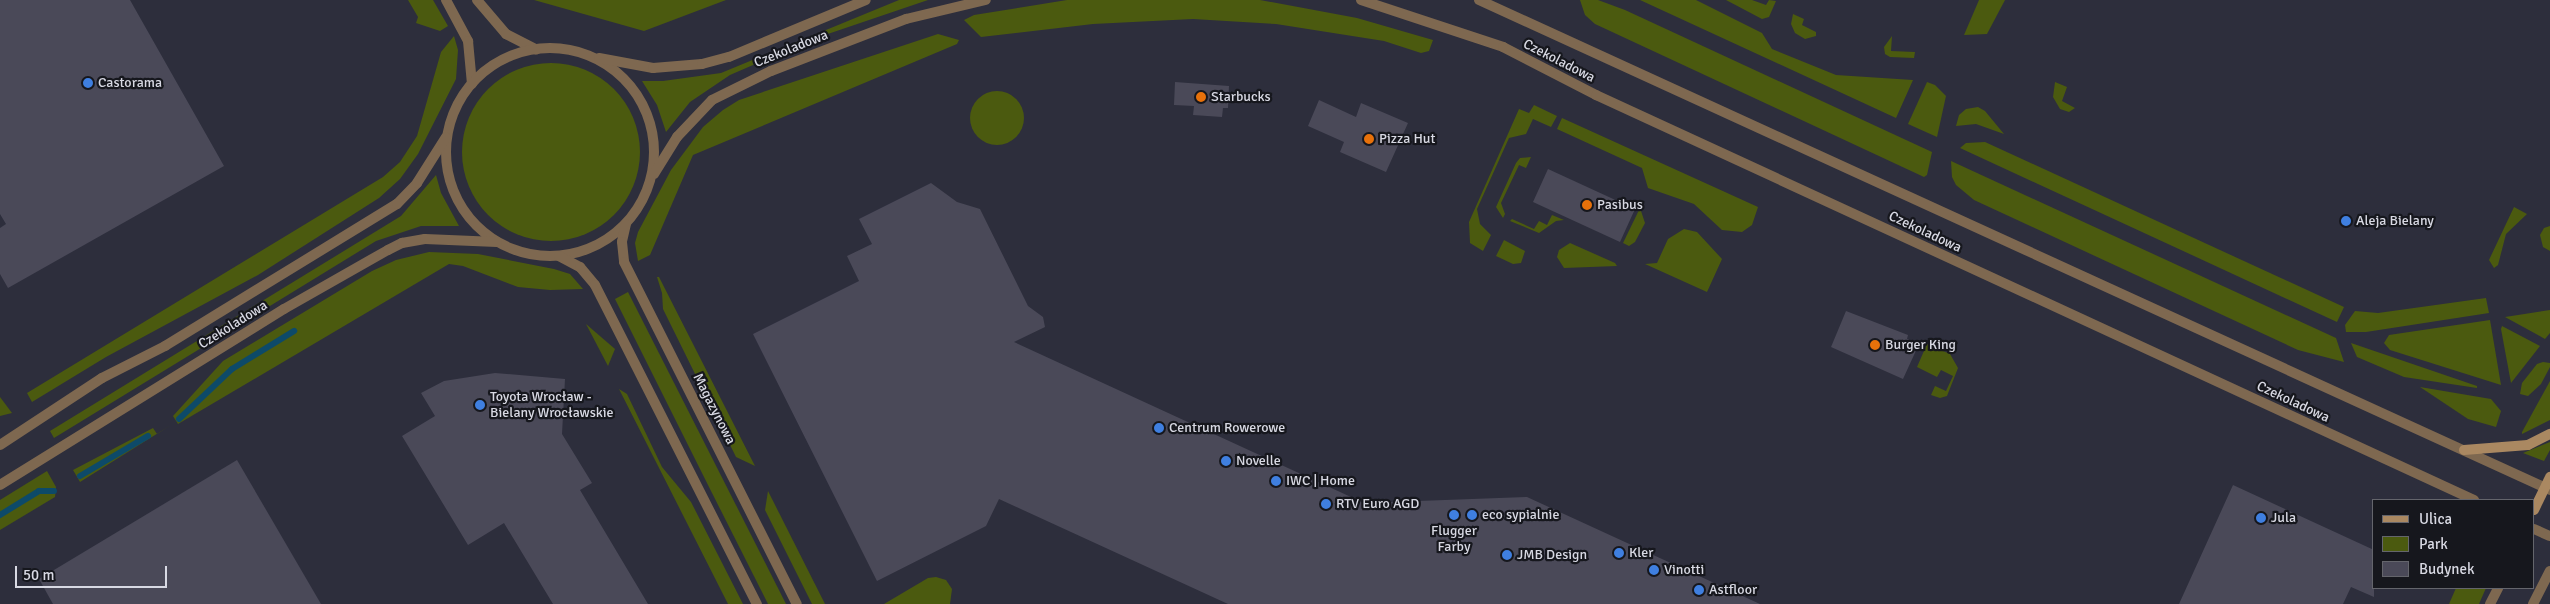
<!DOCTYPE html>
<html>
<head>
<meta charset="utf-8">
<style>
	body { margin:0 }
	#map { position:relative; width:2550px; height:604px; overflow:hidden; background:#2d2e3c; font-family:Signika,sans-serif }
	div>[style] { position:absolute }
	[style*='--x'] { left:calc(var(--x)*1px); top:calc(var(--y)*1px); width:calc(var(--w)*1px); rotate:calc(var(--a)*1deg) }
	.green>* { inset:0; background:#4b5a0f }
	.round { border-radius:50% }
	.stream>* { height:6px; margin:-3px; padding:0 3px; transform-origin:3px; border-radius:3px; background:#0d4a69 }
	.building>* { inset:0; background:#4a4958 }
	.street>* { height:10px; margin:-5px; padding:0 5px; transform-origin:5px; border-radius:5px; background:#7e6850 }
	.street>.ring { margin:-5px; padding:0; box-sizing:content-box; background:none; border:10px solid #7e6850; border-radius:50% }
	.secondary>* { height:10px; margin:-5px; padding:0 5px; transform-origin:5px; border-radius:5px; background:#aa8861 }
	.dots>* { width:14px; height:14px; translate:-50% -50%; box-sizing:border-box; border:2px solid #16171d; border-radius:50% }
	span { translate:-50% -50%; white-space:nowrap; text-align:center; line-height:1.15; -webkit-text-stroke:4.5px #16171d; paint-order:stroke }
	.street-label { font-size:14px; color:#d8d9e3 }
	.poi-label { font-size:14px; color:#d8d9e3 }
	.left { translate:0 -50%; text-align:left }
	.legend { position:absolute; left:2372px; top:499px; width:162px; height:90px; box-sizing:border-box; background:#16171d; border:1px solid #64656c; margin:0; padding:6px 9px; list-style:none; font-size:15px; color:#d8d9e3 }
	.legend li { display:flex; align-items:center; gap:10px; height:25px }
	.legend b { width:25px; border:1px solid #64656c }
	.scale { position:absolute; left:15px; top:566px; width:152px; height:22px; box-sizing:border-box; border:2px solid #d8d9e3; border-top:0; padding-left:6px; font-size:15px; line-height:18px; white-space:nowrap; color:#d8d9e3; -webkit-text-stroke:4px #16171d; paint-order:stroke }
</style>
</head>
<body>
<div id="map">
	<div class="green">
		<i style="clip-path:polygon(408px 0,433px 0,448px 26px,440px 31px,416px 23px,418px 17px)"></i>
		<i style="clip-path:polygon(534px 0,726px 0,644px 31px)"></i>
		<i style="clip-path:polygon(899px 0,928px 0,816px 38px,730px 75px,690px 102px,666px 132px,657px 105px,642px 81px,663px 81px,721px 73px)"></i>
		<i style="clip-path:polygon(1067px 0,1260px 0,1357px 18px,1433px 40px,1429px 51px,1421px 53px,1384px 41px,1276px 24px,1193px 19px,1093px 24px,981px 37px,964px 20px,974px 15px)"></i>
		<i style="clip-path:polygon(1580px 0,1598px 0,1625px 10px,1932px 152px,1927px 175px,1924px 177px,1595px 24px,1585px 15px)"></i>
		<i style="clip-path:polygon(1640px 0,1696px 0,1762px 33px,1772px 49px,1836px 75px,1913px 80px,1896px 118px)"></i>
		<i style="clip-path:polygon(1726px 0,1752px 0,1766px 5px,1769px 0,1776px 1px,1769px 17px,1762px 19px)"></i>
		<i style="clip-path:polygon(1979px 0,2005px 0,1987px 34px,1964px 35px)"></i>
		<i style="clip-path:polygon(1793px 14px,1804px 19px,1802px 25px,1816px 32px,1816px 36px,1805px 39px,1795px 33px,1791px 24px)"></i>
		<i style="clip-path:polygon(938px 34px,959px 40px,957px 44px,693px 155px,650px 255px,638px 261px,635px 243px,638px 232px,671px 170px,703px 127px,723px 110px,739px 100px)"></i>
		<i style="clip-path:polygon(454px 36px,458px 50px,456px 79px,418px 154px,400px 179px,379px 198px,258px 275px,106px 357px,32px 402px,27px 393px,383px 177px,400px 162px,417px 136px,441px 52px)"></i>
		<i style="clip-path:polygon(1892px 36px,1891px 51px,1915px 52px,1914px 58px,1890px 57px,1885px 54px,1884px 47px)"></i>
		<i class="round" style="left:462px;top:63px;width:178px;height:178px"></i>
		<i style="clip-path:polygon(1927px 82px,1935px 85px,1946px 96px,1937px 137px,1908px 124px)"></i>
		<i style="clip-path:polygon(2055px 82px,2067px 87px,2062px 101px,2075px 108px,2069px 112px,2060px 109px,2053px 97px)"></i>
		<i class="round" style="left:970px;top:91px;width:54px;height:54px"></i>
		<i style="clip-path:polygon(1534px 105px,1557px 116px,1551px 127px,1533px 119px,1526px 134px,1509px 138px,1477px 209px,1480px 224px,1491px 235px,1483px 251px,1470px 243px,1469px 222px,1519px 109px,1529px 113px)"></i>
		<i style="clip-path:polygon(1978px 107px,1985px 111px,2004px 134px,1976px 124px,1956px 126px,1959px 115px,1966px 109px)"></i>
		<i style="clip-path:polygon(1562px 118px,1758px 207px,1752px 225px,1742px 232px,1722px 230px,1694px 204px,1648px 188px,1642px 168px,1557px 129px)"></i>
		<i style="clip-path:polygon(1985px 142px,2344px 307px,2337px 322px,1960px 148px,1966px 143px)"></i>
		<i style="clip-path:polygon(1531px 157px,1526px 168px,1519px 165px,1501px 203px,1505px 214px,1503px 218px,1496px 207px,1516px 163px,1520px 158px)"></i>
		<i style="clip-path:polygon(1951px 161px,2336px 338px,2344px 362px,2298px 350px,1974px 200px,1956px 185px,1952px 177px)"></i>
		<i style="clip-path:polygon(436px 175px,441px 193px,459px 226px,421px 226px,376px 241px,54px 438px,50px 431px,401px 216px)"></i>
		<i style="clip-path:polygon(2514px 207px,2527px 214px,2506px 234px,2498px 265px,2494px 268px,2489px 260px)"></i>
		<i style="clip-path:polygon(1640px 208px,1645px 223px,1635px 242px,1629px 246px,1623px 243px)"></i>
		<i style="clip-path:polygon(1552px 215px,1564px 220px,1556px 221px,1539px 233px,1510px 221px,1512px 219px,1534px 229px,1539px 221px,1547px 225px)"></i>
		<i style="clip-path:polygon(2550px 226px,2550px 251px,2543px 247px,2540px 235px,2544px 228px)"></i>
		<i style="clip-path:polygon(1684px 229px,1697px 232px,1722px 259px,1707px 292px,1645px 264px,1657px 263px,1668px 239px)"></i>
		<i style="clip-path:polygon(1504px 240px,1525px 251px,1521px 263px,1513px 264px,1496px 256px)"></i>
		<i style="clip-path:polygon(1570px 243px,1615px 263px,1617px 266px,1564px 268px,1557px 257px,1559px 250px)"></i>
		<i style="clip-path:polygon(429px 252px,478px 254px,554px 269px,570px 274px,583px 289px,550px 290px,518px 287px,463px 266px,449px 264px,178px 424px,173px 416px,223px 361px,372px 271px,396px 260px)"></i>
		<i style="clip-path:polygon(657px 277px,659px 277px,755px 466px,736px 457px,663px 309px,662px 293px)"></i>
		<i style="clip-path:polygon(628px 292px,743px 519px,786px 604px,768px 604px,708px 485px,615px 299px)"></i>
		<i style="clip-path:polygon(2486px 298px,2489px 313px,2366px 332px,2346px 332px,2345px 325px,2355px 311px,2378px 313px)"></i>
		<i style="clip-path:polygon(2550px 310px,2550px 333px,2545px 339px,2505px 317px)"></i>
		<i style="clip-path:polygon(2490px 320px,2501px 385px,2390px 350px,2384px 343px,2389px 335px)"></i>
		<i style="clip-path:polygon(586px 324px,615px 349px,608px 366px)"></i>
		<i style="clip-path:polygon(2502px 326px,2540px 346px,2511px 383px,2501px 329px)"></i>
		<i style="clip-path:polygon(2351px 343px,2477px 386px,2477px 388px,2404px 377px,2357px 357px)"></i>
		<i style="clip-path:polygon(1927px 344px,1950px 354px,1958px 368px,1947px 396px,1940px 398px,1931px 395px,1935px 386px,1946px 391px,1953px 376px,1941px 370px,1937px 377px,1917px 367px)"></i>
		<i style="clip-path:polygon(2543px 362px,2550px 363px,2550px 367px,2541px 384px,2528px 396px,2520px 394px,2522px 383px,2537px 364px)"></i>
		<i style="clip-path:polygon(2550px 381px,2550px 420px,2522px 434px,2522px 432px)"></i>
		<i style="clip-path:polygon(2420px 387px,2491px 399px,2501px 411px,2496px 427px,2468px 419px)"></i>
		<i style="clip-path:polygon(619px 389px,627px 394px,662px 467px,691px 502px,743px 604px,728px 604px)"></i>
		<i style="clip-path:polygon(0 397px,12px 413px,0 416px)"></i>
		<i style="clip-path:polygon(171px 425px,80px 482px,73px 470px,153px 428px,157px 434px)"></i>
		<i style="clip-path:polygon(2550px 442px,2550px 450px,2544px 461px,2523px 453px)"></i>
		<i style="clip-path:polygon(47px 471px,56px 487px,55px 497px,0 530px,0 500px)"></i>
		<i style="clip-path:polygon(768px 491px,825px 604px,812px 604px,765px 510px)"></i>
		<i style="clip-path:polygon(936px 577px,946px 580px,952px 589px,950px 604px,884px 604px,928px 578px)"></i>
		<i style="clip-path:polygon(2456px 588px,2486px 588px,2479px 604px,2449px 604px)"></i>
	</div>
	<div class="stream">
		<i style="--x:179;--y:419;--w:73;--a:-43.3"></i>
		<i style="--x:232;--y:369;--w:73;--a:-31.5"></i>
		<i style="--x:80;--y:476;--w:79;--a:-30.5"></i>
		<i style="--x:0;--y:515;--w:46;--a:-31.6"></i>
		<i style="--x:39;--y:491;--w:15;--a:0"></i>
	</div>
	<div class="building">
		<i style="clip-path:polygon(0 0,130px 0,224px 166px,8px 288px,0 274px,0 228px,6px 224px,0 214px)"></i>
		<i style="clip-path:polygon(1175px 82px,1229px 86px,1228px 108px,1223px 108px,1222px 117px,1193px 115px,1194px 106px,1174px 105px)"></i>
		<i style="clip-path:polygon(1319px 100px,1356px 117px,1361px 103px,1408px 123px,1386px 172px,1340px 152px,1344px 142px,1308px 126px)"></i>
		<i style="clip-path:polygon(1548px 169px,1635px 209px,1620px 242px,1533px 202px)"></i>
		<i style="clip-path:polygon(931px 183px,957px 202px,980px 209px,1028px 306px,1043px 317px,1045px 327px,1014px 342px,1364px 503px,1527px 497px,1760px 604px,1228px 604px,999px 499px,986px 526px,877px 581px,753px 334px,859px 281px,847px 256px,872px 244px,859px 219px)"></i>
		<i style="clip-path:polygon(1846px 311px,1908px 335px,1907px 339px,1919px 344px,1903px 379px,1831px 347px)"></i>
		<i style="clip-path:polygon(495px 373px,565px 379px,562px 434px,592px 483px,580px 490px,648px 604px,553px 604px,504px 523px,468px 545px,402px 436px,435px 416px,421px 393px,444px 381px)"></i>
		<i style="clip-path:polygon(237px 460px,321px 604px,53px 604px,39px 579px)"></i>
		<i style="clip-path:polygon(2233px 485px,2374px 550px,2374px 597px,2351px 587px,2343px 604px,2179px 604px)"></i>
	</div>
	<div class="street">
		<i style="--x:446;--y:0;--w:47;--a:61.8"></i>
		<i style="--x:468;--y:41;--w:43;--a:84.7"></i>
		<i style="--x:477;--y:0;--w:45;--a:49.5"></i>
		<i style="--x:506;--y:34;--w:34;--a:27"></i>
		<i style="--x:1361;--y:0;--w:150;--a:18.3"></i>
		<i style="--x:1503;--y:47;--w:105;--a:27.3"></i>
		<i style="--x:1596;--y:95;--w:967;--a:24.76"></i>
		<i style="--x:1479;--y:0;--w:1178;--a:24.58"></i>
		<i class="ring" style="left:446px;top:48px;width:198px;height:198px"></i>
		<i style="--x:599;--y:58;--w:55;--a:10.5"></i>
		<i style="--x:653;--y:68;--w:49;--a:-4.7"></i>
		<i style="--x:702;--y:64;--w:28;--a:-15"></i>
		<i style="--x:729;--y:57;--w:148;--a:-22.6"></i>
		<i style="--x:654;--y:174;--w:44;--a:-58.1"></i>
		<i style="--x:677;--y:137;--w:51;--a:-46.6"></i>
		<i style="--x:712;--y:100;--w:66;--a:-26.2"></i>
		<i style="--x:771;--y:71;--w:145;--a:-21.1"></i>
		<i style="--x:906;--y:19;--w:82;--a:-13.4"></i>
		<i style="--x:626;--y:224;--w:18;--a:103"></i>
		<i style="--x:622;--y:242;--w:20;--a:84"></i>
		<i style="--x:624;--y:262;--w:383;--a:63.2"></i>
		<i style="--x:559;--y:256;--w:24;--a:28"></i>
		<i style="--x:580;--y:267;--w:23;--a:50"></i>
		<i style="--x:595;--y:285;--w:358;--a:63.1"></i>
		<i style="--x:0;--y:445;--w:122;--a:-33.3"></i>
		<i style="--x:102;--y:378;--w:71;--a:-26.9"></i>
		<i style="--x:165;--y:346;--w:272;--a:-31.5"></i>
		<i style="--x:397;--y:204;--w:29;--a:-46"></i>
		<i style="--x:417;--y:183;--w:54;--a:-57.8"></i>
		<i style="--x:0;--y:485;--w:334;--a:-31.8"></i>
		<i style="--x:284;--y:309;--w:120;--a:-29.6"></i>
		<i style="--x:388;--y:250;--w:16;--a:-27"></i>
		<i style="--x:402;--y:243;--w:23;--a:-10"></i>
		<i style="--x:425;--y:239;--w:72;--a:2.4"></i>
		<i style="--x:2534;--y:529;--w:17;--a:24"></i>
		<i style="--x:2490;--y:604;--w:18;--a:-63"></i>
		<i style="--x:2533;--y:604;--w:37;--a:-63"></i>
	</div>
	<div class="secondary">
		<i style="--x:2464;--y:450;--w:64;--a:-4.5"></i>
		<i style="--x:2528;--y:445;--w:25;--a:-27"></i>
		<i style="--x:2534;--y:510;--w:37;--a:-64"></i>
	</div>
	<div class="dots">
		<i style="left:88px;top:83px;background:#3f7fe0"></i>
		<i style="left:1201px;top:97px;background:#e8710a"></i>
		<i style="left:1369px;top:139px;background:#e8710a"></i>
		<i style="left:1587px;top:205px;background:#e8710a"></i>
		<i style="left:2346px;top:221px;background:#3f7fe0"></i>
		<i style="left:1875px;top:345px;background:#e8710a"></i>
		<i style="left:480px;top:405px;background:#3f7fe0"></i>
		<i style="left:1159px;top:428px;background:#3f7fe0"></i>
		<i style="left:1226px;top:461px;background:#3f7fe0"></i>
		<i style="left:1276px;top:481px;background:#3f7fe0"></i>
		<i style="left:1326px;top:504px;background:#3f7fe0"></i>
		<i style="left:1454px;top:515px;background:#3f7fe0"></i>
		<i style="left:1472px;top:515px;background:#3f7fe0"></i>
		<i style="left:2261px;top:518px;background:#3f7fe0"></i>
		<i style="left:1619px;top:553px;background:#3f7fe0"></i>
		<i style="left:1507px;top:555px;background:#3f7fe0"></i>
		<i style="left:1654px;top:570px;background:#3f7fe0"></i>
		<i style="left:1699px;top:590px;background:#3f7fe0"></i>
	</div>
	<div class="street-label">
		<span style="left:791px;top:49px;rotate:-22deg">Czekoladowa</span>
		<span style="left:1559px;top:61px;rotate:27deg">Czekoladowa</span>
		<span style="left:1925px;top:232px;rotate:25deg">Czekoladowa</span>
		<span style="left:233px;top:325px;rotate:-32deg">Czekoladowa</span>
		<span style="left:2293px;top:402px;rotate:25deg">Czekoladowa</span>
		<span style="left:714px;top:409px;rotate:63deg">Magazynowa</span>
	</div>
	<div class="poi-label">
		<span class="left" style="left:98px;top:83px">Castorama</span>
		<span class="left" style="left:1211px;top:97px">Starbucks</span>
		<span class="left" style="left:1379px;top:139px">Pizza Hut</span>
		<span class="left" style="left:1597px;top:205px">Pasibus</span>
		<span class="left" style="left:2356px;top:221px">Aleja Bielany</span>
		<span class="left" style="left:1885px;top:345px">Burger King</span>
		<span class="left" style="left:490px;top:405px">Toyota Wrocław -<br>Bielany Wrocławskie</span>
		<span class="left" style="left:1169px;top:428px">Centrum Rowerowe</span>
		<span class="left" style="left:1236px;top:461px">Novelle</span>
		<span class="left" style="left:1286px;top:481px">IWC | Home</span>
		<span class="left" style="left:1336px;top:504px">RTV Euro AGD</span>
		<span class="left" style="left:1482px;top:515px">eco sypialnie</span>
		<span class="left" style="left:2271px;top:518px">Jula</span>
		<span style="left:1454px;top:539px">Flugger<br>Farby</span>
		<span class="left" style="left:1629px;top:553px">Kler</span>
		<span class="left" style="left:1517px;top:555px">JMB Design</span>
		<span class="left" style="left:1664px;top:570px">Vinotti</span>
		<span class="left" style="left:1709px;top:590px">Astfloor</span>
	</div>
	<ul class="legend">
	<li><b style="height:6px;background:#aa8861"></b>Ulica</li>
	<li><b style="height:14px;background:#4b5a0f"></b>Park</li>
	<li><b style="height:14px;background:#4a4958"></b>Budynek</li>
	</ul>
	<div class="scale">50 m</div>
</div>
</body>
</html>
